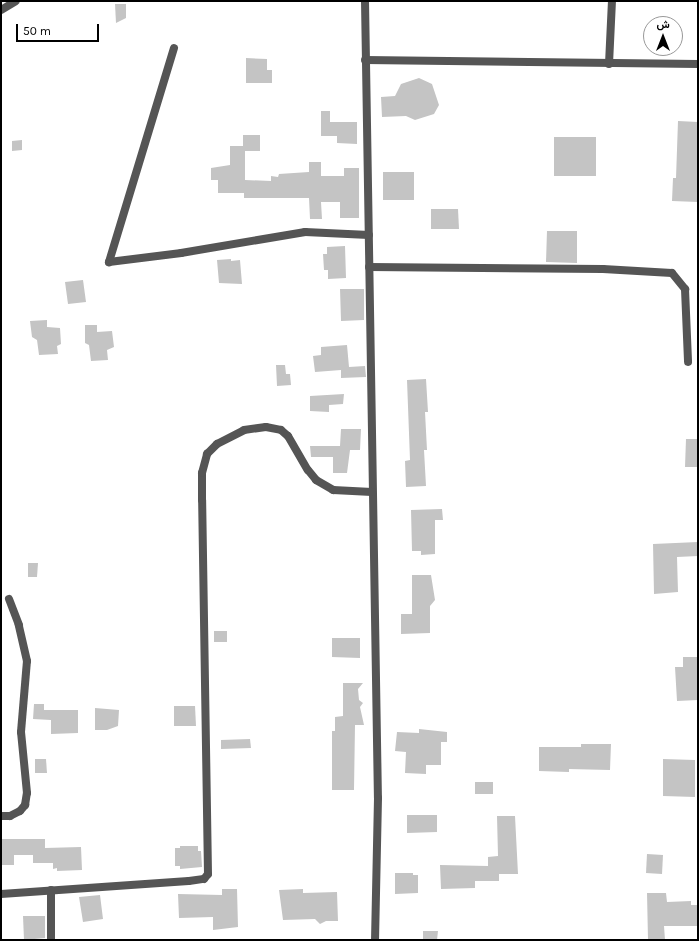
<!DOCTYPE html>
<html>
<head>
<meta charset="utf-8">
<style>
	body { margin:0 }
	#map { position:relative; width:699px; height:941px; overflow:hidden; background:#fff; font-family:Karla,Vazirmatn,sans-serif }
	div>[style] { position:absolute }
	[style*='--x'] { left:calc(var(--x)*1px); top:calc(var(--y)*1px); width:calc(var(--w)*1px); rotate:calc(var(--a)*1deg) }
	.building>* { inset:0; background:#c4c4c4 }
	.street>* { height:8px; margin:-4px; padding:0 4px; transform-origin:4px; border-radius:4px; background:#555 }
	span { translate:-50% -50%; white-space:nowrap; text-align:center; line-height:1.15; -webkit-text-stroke:3.5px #fff; paint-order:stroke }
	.frame { position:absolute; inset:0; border:2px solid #000; pointer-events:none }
	.north { position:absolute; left:643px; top:16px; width:40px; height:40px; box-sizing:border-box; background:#fff; border:1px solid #999; border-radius:50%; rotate:0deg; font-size:11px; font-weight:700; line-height:16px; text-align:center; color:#000 }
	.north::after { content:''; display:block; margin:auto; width:14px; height:18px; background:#000; clip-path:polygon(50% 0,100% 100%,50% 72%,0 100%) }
	.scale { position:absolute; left:16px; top:24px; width:83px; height:18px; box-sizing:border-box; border:2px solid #000; border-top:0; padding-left:5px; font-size:12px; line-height:14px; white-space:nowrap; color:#000; -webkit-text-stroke:3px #fff; paint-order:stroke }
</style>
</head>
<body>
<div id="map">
	<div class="building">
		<i style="clip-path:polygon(115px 4px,126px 4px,126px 18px,116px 23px)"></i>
		<i style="clip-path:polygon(246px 58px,267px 59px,267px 70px,272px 70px,272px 83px,246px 83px)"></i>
		<i style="clip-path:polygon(419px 78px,432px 84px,439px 105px,434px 114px,415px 120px,406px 116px,382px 117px,381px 97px,395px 96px,401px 84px)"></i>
		<i style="clip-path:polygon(321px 111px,330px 111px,330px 122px,357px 122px,357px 144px,337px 143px,337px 136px,321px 136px)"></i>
		<i style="clip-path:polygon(678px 121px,698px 122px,698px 202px,672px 201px,673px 178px,676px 178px)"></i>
		<i style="clip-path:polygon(243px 135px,260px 135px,260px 151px,245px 151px,245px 180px,271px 181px,271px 176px,278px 177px,279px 174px,309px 172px,309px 162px,321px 162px,321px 176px,344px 176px,344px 168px,359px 168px,359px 218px,340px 218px,340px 202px,321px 202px,322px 219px,310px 219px,309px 198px,244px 198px,244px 193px,218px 193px,218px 180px,211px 180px,211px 168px,230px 165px,230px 146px,243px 146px)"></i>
		<i style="clip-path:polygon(554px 137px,596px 137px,596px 176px,554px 176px)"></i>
		<i style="clip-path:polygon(22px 140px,22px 150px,12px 151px,12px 141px)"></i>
		<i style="clip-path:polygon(383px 172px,414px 172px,414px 200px,383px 200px)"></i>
		<i style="clip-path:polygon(431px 209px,458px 209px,459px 229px,431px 229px)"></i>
		<i style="clip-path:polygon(547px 231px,577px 231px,577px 263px,546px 262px)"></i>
		<i style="clip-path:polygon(345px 246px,346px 278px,328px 279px,328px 270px,324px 270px,323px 254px,327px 254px,327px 247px)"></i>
		<i style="clip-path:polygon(231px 259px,231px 261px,240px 260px,242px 284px,219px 283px,217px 260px)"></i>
		<i style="clip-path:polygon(83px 280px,86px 302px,68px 304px,65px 282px)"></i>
		<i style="clip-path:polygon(340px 289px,364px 289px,364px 320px,341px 321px)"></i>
		<i style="clip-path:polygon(47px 320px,47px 327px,60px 328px,61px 344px,57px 346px,58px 354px,39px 355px,37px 340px,32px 337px,30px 321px)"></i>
		<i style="clip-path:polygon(85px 325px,97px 325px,97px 332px,112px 331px,114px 347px,107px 350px,108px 360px,91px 361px,89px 345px,85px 343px)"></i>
		<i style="clip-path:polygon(347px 345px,349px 367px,365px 366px,366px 377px,341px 378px,341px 370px,315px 372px,313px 356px,321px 355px,321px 347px)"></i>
		<i style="clip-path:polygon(276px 365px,285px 365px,286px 374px,290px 374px,291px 385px,277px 386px)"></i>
		<i style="clip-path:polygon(426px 379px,428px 412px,425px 412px,427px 450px,424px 450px,426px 486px,406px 487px,405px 461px,410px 460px,407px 380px)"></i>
		<i style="clip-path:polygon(344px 394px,343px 404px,329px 405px,329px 412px,310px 411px,310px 396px)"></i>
		<i style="clip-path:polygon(341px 429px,361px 429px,360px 450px,350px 450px,347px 473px,333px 473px,333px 457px,311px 457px,310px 446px,340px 446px)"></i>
		<i style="clip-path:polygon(686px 439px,698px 439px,698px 467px,685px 467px)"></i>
		<i style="clip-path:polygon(442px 509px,443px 520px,435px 520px,435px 554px,421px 555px,421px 551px,412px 551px,411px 510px)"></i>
		<i style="clip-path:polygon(698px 542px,698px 556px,677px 557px,678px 592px,654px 594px,653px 544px)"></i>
		<i style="clip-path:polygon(28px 563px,38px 563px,37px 577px,28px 577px)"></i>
		<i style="clip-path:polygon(412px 575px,431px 575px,435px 600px,430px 606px,430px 633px,401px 634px,401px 614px,412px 614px)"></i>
		<i style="clip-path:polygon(214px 631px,227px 631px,227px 642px,214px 642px)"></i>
		<i style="clip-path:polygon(332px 638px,360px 638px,360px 658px,332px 657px)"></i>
		<i style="clip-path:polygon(683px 657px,698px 657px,698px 700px,677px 701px,675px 667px,683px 667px)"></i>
		<i style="clip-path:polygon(343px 683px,363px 683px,358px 689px,359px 700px,363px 703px,360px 707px,364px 725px,355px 725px,354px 790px,332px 790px,332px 731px,335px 731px,335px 717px,343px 716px)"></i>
		<i style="clip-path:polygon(34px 704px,44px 704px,44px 710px,78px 710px,78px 733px,51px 734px,51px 720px,33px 719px)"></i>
		<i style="clip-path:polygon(174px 706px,195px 706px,196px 726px,174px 726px)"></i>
		<i style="clip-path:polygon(95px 708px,119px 710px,118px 726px,107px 730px,95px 730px)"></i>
		<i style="clip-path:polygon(419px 729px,447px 732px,447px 742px,441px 742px,441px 765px,426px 765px,426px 774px,405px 773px,406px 752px,395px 751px,397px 732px,419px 733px)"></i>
		<i style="clip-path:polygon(250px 739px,251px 748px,221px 749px,221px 740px)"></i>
		<i style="clip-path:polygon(581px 744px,611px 744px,610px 770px,569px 769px,569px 772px,539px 771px,539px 747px,581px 747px)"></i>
		<i style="clip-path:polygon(35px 759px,46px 759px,47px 773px,35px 773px)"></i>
		<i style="clip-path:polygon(663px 759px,695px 760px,695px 797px,663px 796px)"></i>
		<i style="clip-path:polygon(475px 782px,493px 782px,493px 794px,475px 794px)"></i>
		<i style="clip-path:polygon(407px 815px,437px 815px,437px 832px,407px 833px)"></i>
		<i style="clip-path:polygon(497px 816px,515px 816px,518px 874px,499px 874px,499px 881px,475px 881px,475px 888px,441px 889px,440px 865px,488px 866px,488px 857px,498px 856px)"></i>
		<i style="clip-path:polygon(1px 839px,45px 839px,45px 848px,81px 847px,82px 870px,57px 871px,57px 868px,53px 869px,53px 863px,33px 863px,33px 855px,14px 855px,14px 865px,1px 865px)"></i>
		<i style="clip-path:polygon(180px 846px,198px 846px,198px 851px,201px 851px,202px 867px,180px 869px,180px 866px,175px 866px,175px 848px,180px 848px)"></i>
		<i style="clip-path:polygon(647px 854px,663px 855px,662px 874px,646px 873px)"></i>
		<i style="clip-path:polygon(395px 873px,413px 873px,413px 875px,418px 875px,418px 893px,395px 894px)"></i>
		<i style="clip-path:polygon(222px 889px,237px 889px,238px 927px,213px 930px,213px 917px,179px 918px,178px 894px,222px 895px)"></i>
		<i style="clip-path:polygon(303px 889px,303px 893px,337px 892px,338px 921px,326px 921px,320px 924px,315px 919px,283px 920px,279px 890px)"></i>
		<i style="clip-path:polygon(647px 893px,666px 893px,667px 902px,691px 901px,691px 905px,698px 905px,698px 926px,664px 926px,665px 940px,648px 940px)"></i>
		<i style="clip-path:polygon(100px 895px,103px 919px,83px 922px,79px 897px)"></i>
		<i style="clip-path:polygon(23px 916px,45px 916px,45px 938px,24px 940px)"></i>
		<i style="clip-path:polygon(423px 931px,438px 931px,437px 940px,423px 940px)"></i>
	</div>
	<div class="street">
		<i style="--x:365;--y:1;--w:797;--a:89.07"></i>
		<i style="--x:378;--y:798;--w:142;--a:91.2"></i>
		<i style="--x:1;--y:10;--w:17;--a:-31"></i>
		<i style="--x:174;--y:48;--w:224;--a:106.9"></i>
		<i style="--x:109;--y:262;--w:73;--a:-7.1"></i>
		<i style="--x:181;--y:253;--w:126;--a:-9.6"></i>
		<i style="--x:305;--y:232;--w:64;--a:2.7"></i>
		<i style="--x:365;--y:60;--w:333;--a:0.7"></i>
		<i style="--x:609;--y:64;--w:63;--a:-87.3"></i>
		<i style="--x:369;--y:267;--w:234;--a:0.5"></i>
		<i style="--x:603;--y:269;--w:69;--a:3.3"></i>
		<i style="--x:672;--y:273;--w:21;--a:51"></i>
		<i style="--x:685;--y:289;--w:73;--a:87.6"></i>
		<i style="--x:1;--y:816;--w:9;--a:0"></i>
		<i style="--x:10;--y:816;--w:11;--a:-27"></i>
		<i style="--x:20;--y:811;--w:8;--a:-50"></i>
		<i style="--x:25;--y:805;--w:12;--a:-81"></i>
		<i style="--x:27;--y:793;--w:61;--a:-95.6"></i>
		<i style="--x:21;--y:732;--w:71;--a:-85.2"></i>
		<i style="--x:27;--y:661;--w:37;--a:-103"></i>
		<i style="--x:19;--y:625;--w:28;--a:-111"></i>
		<i style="--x:1;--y:894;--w:188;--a:-4"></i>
		<i style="--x:189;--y:881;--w:15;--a:-8"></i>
		<i style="--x:204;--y:879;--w:6;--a:-51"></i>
		<i style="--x:208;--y:874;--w:374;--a:-90.9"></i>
		<i style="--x:202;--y:500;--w:27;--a:-90"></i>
		<i style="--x:202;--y:473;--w:20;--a:-75"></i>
		<i style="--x:207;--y:454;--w:14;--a:-45"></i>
		<i style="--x:217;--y:444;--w:30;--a:-27"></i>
		<i style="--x:244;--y:430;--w:22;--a:-8"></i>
		<i style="--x:266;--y:427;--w:15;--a:11"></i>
		<i style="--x:281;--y:430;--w:9;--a:41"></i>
		<i style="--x:288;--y:436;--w:39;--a:60"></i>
		<i style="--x:308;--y:470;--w:13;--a:51"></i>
		<i style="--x:316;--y:480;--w:20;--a:30"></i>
		<i style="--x:333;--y:490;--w:39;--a:3"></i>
		<i style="--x:51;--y:940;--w:50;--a:-90"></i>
	</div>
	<div class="frame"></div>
	<div class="north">ش</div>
	<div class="scale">50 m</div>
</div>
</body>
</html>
